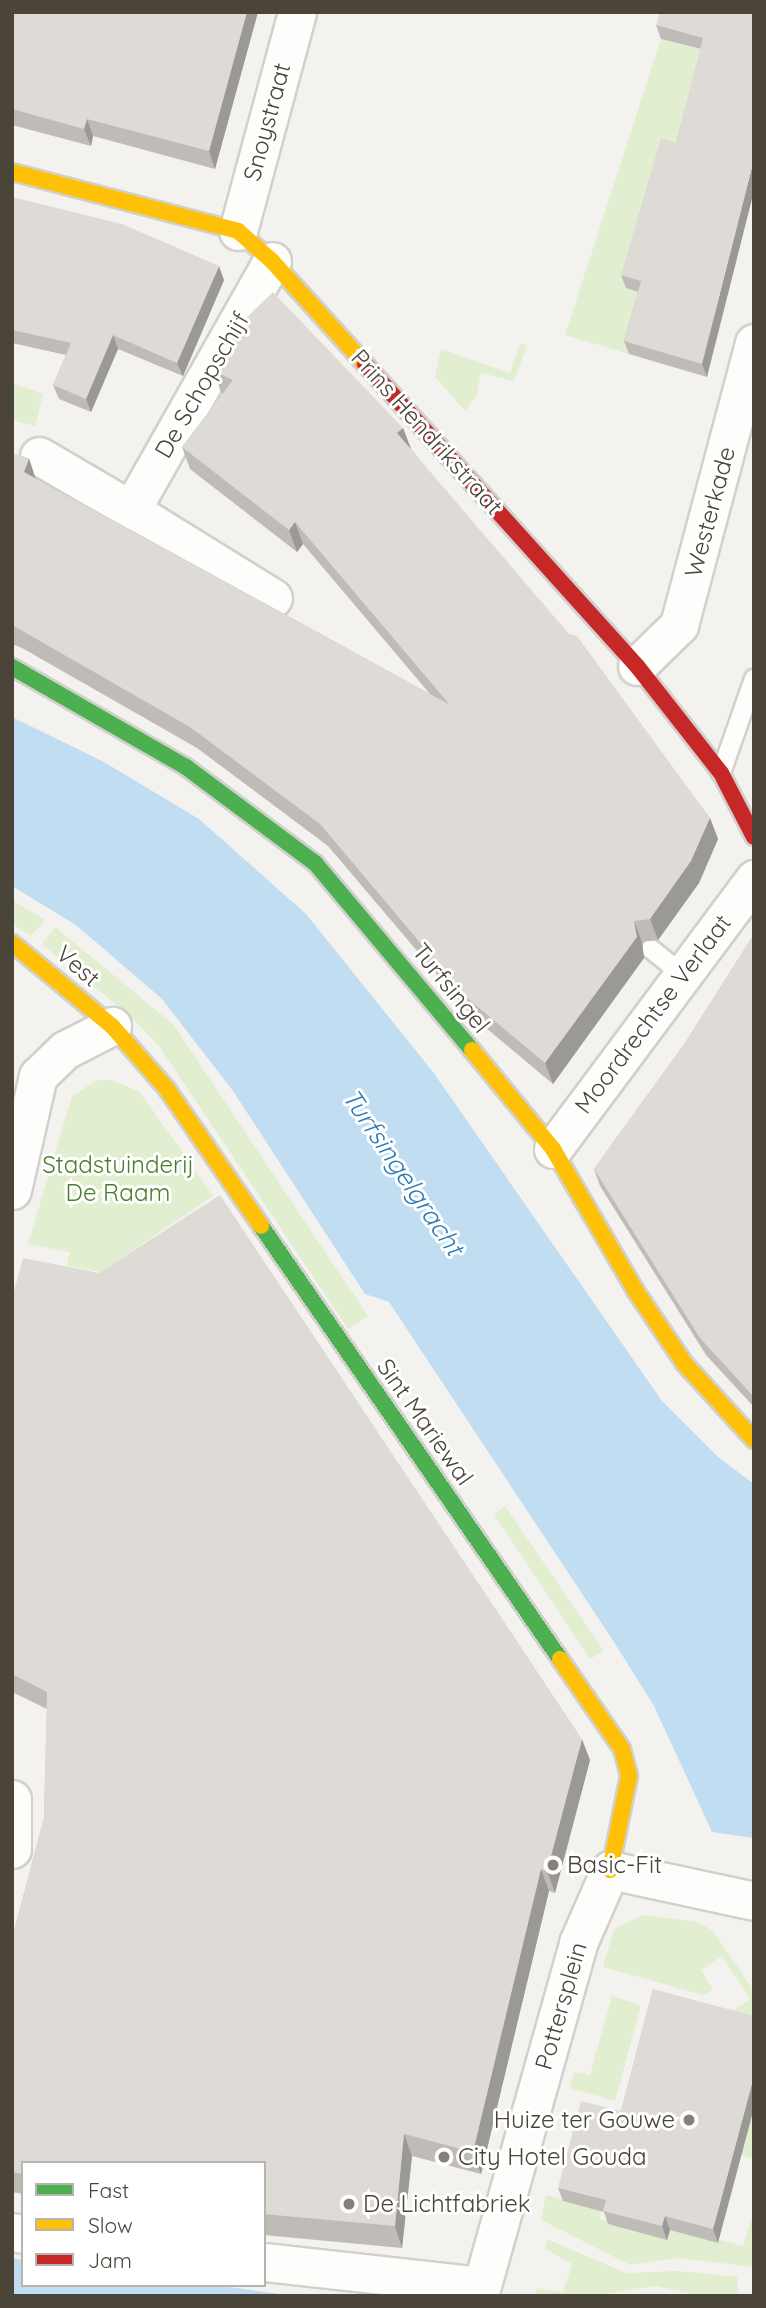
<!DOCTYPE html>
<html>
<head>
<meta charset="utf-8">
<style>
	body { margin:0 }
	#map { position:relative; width:766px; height:2308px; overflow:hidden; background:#f4f2ee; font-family:Quicksand,sans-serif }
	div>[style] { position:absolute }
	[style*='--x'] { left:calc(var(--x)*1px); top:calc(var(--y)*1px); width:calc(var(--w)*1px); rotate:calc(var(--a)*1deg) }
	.green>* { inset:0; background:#e1eecf }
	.water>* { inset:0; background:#c0ddf1 }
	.roads { filter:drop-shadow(2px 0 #d2d0cb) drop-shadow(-2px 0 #d2d0cb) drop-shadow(0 2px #d2d0cb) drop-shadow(0 -2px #d2d0cb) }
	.lane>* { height:18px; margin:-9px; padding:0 9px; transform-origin:9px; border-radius:9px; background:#fdfdfc }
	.street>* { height:37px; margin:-18.5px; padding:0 18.5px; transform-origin:18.5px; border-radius:18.5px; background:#fdfdfc }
	.fast>* { height:16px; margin:-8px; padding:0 8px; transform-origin:8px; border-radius:8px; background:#4caf50 }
	.slow>* { height:16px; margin:-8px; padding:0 8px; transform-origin:8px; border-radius:8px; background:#ffc107 }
	.jam>* { height:16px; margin:-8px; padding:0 8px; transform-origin:8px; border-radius:8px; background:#c62828 }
	.wall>* { inset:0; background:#bfbcb8 }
	.shaded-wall>* { inset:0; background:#9b9996 }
	.building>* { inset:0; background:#dedbd6 }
	.dots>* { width:19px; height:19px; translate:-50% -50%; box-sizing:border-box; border:4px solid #fff; border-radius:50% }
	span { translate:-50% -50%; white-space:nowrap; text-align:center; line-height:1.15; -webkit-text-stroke:6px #fff; paint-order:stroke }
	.street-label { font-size:24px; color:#4b4439 }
	.park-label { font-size:24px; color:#4a7f2a }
	.poi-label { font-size:24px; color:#4b4439 }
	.left { translate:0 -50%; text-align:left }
	.right { translate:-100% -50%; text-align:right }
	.water-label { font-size:26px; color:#2e7ab2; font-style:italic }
	.frame { position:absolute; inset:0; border:14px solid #4b4439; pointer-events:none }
	.legend { position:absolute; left:21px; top:2161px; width:245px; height:126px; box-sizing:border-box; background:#fff; border:2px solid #b7b4b0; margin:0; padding:9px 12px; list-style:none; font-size:21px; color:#4b4439 }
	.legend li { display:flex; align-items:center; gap:14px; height:35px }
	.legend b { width:35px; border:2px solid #b7b4b0 }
</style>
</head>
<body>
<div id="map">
	<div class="green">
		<i style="clip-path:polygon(661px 39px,708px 51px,629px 276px,626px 288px,646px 294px,629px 354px,565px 335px)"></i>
		<i style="clip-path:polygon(520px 344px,527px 345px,514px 381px,481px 373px,476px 397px,465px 411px,435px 377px,441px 349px,510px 373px)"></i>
		<i style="clip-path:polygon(12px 383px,43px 394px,35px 426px,12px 420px)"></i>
		<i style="clip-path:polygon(12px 900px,45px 920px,31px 936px,12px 924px)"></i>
		<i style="clip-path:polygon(55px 927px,173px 1024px,368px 1316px,348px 1329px,159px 1046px,131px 1017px,42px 944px)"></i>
		<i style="clip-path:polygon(97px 1080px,112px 1080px,140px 1092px,213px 1196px,101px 1272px,67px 1266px,70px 1252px,28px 1244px,72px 1096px)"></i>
		<i style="clip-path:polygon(505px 1506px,604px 1651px,590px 1659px,494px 1514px)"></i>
		<i style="clip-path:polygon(643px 1915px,698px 1922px,713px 1931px,754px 1991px,754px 2026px,729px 2014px,750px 1999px,722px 1956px,701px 1970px,713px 1990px,703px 1995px,603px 1967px,614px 1929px)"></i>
		<i style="clip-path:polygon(612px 1996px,641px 2005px,615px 2101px,570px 2088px,574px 2072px,590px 2075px)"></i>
		<i style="clip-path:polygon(754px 2065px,754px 2159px,730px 2152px)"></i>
		<i style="clip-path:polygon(546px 2195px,601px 2209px,600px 2219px,635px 2229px,655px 2223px,743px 2246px,754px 2210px,754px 2267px,678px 2258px,630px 2265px,541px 2220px)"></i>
		<i style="clip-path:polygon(547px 2239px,626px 2273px,678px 2271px,737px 2277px,738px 2296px,699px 2296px,656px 2286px,593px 2296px,535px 2296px,536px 2288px,563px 2292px,572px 2264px,545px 2249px)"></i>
	</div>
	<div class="water">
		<i style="clip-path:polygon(12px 717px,104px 762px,199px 819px,306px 914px,433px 1072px,662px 1401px,718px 1457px,754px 1484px,754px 1838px,712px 1832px,654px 1706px,614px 1642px,389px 1302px,365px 1294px,233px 1091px,162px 999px,76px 925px,12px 886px)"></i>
		<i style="clip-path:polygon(12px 2258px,23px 2260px,23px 2285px,215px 2285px,294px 2296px,12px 2296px)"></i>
	</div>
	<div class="roads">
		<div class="lane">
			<i style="--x:721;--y:773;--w:100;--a:-70.7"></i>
			<i style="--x:651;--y:949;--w:41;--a:39.1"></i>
		</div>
		<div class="street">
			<i style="--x:238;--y:231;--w:227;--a:-74.9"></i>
			<i style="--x:272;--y:261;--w:286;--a:119.5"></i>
			<i style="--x:131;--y:510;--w:167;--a:31.8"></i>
			<i style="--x:39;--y:456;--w:107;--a:30.4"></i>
			<i style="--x:637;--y:666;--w:59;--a:-44.3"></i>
			<i style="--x:679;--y:625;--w:292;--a:-75.1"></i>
			<i style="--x:553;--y:1149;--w:337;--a:-53.3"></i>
			<i style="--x:12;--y:1190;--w:117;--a:-77.2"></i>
			<i style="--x:38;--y:1076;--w:37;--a:-44"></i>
			<i style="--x:65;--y:1050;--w:53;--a:-27.1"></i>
			<i style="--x:12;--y:1799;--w:50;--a:90"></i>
			<i style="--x:12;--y:2232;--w:11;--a:10"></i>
			<i style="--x:264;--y:2262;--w:217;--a:6.3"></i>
			<i style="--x:479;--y:2296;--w:367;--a:-74.3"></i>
			<i style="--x:578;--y:1943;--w:80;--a:-66.3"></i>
			<i style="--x:610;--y:1870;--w:147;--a:12.1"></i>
		</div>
		<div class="fast">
			<i style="--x:12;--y:667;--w:201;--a:29.9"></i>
			<i style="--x:186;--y:767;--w:161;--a:36.7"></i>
			<i style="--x:315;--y:863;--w:244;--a:50"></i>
			<i style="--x:261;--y:1226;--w:526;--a:55.37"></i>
		</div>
		<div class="slow">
			<i style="--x:12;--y:172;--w:234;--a:14.6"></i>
			<i style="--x:238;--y:231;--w:45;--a:41.4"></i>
			<i style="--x:272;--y:261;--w:139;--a:47.9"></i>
			<i style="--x:12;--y:943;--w:130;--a:39.7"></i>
			<i style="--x:112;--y:1026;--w:84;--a:48.9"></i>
			<i style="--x:167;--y:1089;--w:166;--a:55.5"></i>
			<i style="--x:472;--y:1050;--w:128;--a:50.7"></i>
			<i style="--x:553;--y:1149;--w:163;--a:59.8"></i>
			<i style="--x:635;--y:1290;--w:88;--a:56.1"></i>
			<i style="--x:684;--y:1363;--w:104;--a:47.7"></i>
			<i style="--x:560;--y:1659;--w:109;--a:55.4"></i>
			<i style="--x:622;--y:1749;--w:28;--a:75"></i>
			<i style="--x:629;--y:1776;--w:96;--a:101.4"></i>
		</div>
		<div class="jam">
			<i style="--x:365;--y:364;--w:406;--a:48"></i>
			<i style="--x:637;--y:666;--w:136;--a:51.9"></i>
			<i style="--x:721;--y:773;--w:72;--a:62.7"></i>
		</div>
	</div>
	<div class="wall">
		<i style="clip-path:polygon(12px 12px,258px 12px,215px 169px,93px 136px,91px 146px,12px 125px)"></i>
		<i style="clip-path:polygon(754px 12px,707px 377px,629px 354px,624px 341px,638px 292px,626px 288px,621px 275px,676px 143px,701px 49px,661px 39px,656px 25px)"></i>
		<i style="clip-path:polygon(12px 197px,224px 280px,183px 376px,118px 349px,91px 412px,59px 399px,53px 385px,66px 355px,12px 343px)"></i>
		<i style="clip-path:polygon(214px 371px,403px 428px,411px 449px,710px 818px,718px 839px,699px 883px,658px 940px,642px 942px,644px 958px,553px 1084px,474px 1018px,328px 846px,197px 748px,22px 648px,12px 644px,12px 453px,36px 478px,430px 694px,303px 544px,297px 552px,190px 469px,182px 447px,223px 393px,221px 393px)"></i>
		<i style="clip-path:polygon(754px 934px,754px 1407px,706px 1355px,600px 1186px,594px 1169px,685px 1043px)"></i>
		<i style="clip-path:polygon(12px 1299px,590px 1760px,555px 1893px,549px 1891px,481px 2174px,412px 2156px,402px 2248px,264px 2235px,264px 2163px,23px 2163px,23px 2194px,12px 2192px,12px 1939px,44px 1818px,47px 1709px,12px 1692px)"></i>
		<i style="clip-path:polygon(653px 1989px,718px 2243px,670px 2230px,667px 2240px,608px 2224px,604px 2212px,563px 2201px,558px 2188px,621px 2111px)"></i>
	</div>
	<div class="shaded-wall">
		<i style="clip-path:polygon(247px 12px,258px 12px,215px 169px,209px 151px)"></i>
		<i style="clip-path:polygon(87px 119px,93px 136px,91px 146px,84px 129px)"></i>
		<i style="clip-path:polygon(754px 159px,754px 191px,707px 377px,702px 364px)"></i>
		<i style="clip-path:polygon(219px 266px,224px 280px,183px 376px,177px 363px)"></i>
		<i style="clip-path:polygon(113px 335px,118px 349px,91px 412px,86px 399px)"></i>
		<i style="clip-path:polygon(403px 428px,411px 449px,397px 433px)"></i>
		<i style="clip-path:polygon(29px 458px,36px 480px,24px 472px)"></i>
		<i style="clip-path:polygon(295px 522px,303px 544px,297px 552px,289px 530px)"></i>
		<i style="clip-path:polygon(710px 818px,718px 839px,699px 883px,658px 940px,650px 919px)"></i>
		<i style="clip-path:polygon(634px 921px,642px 942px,644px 958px,553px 1084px,545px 1063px)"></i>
		<i style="clip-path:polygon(582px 1739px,590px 1760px,555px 1893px,547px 1871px)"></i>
		<i style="clip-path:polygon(541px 1869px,549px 1891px,481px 2174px,473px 2152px)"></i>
		<i style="clip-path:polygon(754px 2076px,754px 2108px,718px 2243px,713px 2229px)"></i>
		<i style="clip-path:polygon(404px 2134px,412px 2156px,402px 2248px,395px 2226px)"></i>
		<i style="clip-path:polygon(665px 2216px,670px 2230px,667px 2240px,662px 2226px)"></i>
	</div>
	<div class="building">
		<i style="clip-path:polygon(12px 12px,247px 12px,209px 151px,87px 119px,84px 129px,12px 109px)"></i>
		<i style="clip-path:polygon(660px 12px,754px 12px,754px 159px,702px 364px,624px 341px,641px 281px,621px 275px,661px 138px,676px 143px,703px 38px,656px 25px)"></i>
		<i style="clip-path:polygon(12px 197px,122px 224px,219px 266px,177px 363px,113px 335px,86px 399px,53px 385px,71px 343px,12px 330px)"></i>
		<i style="clip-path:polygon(273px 292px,403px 428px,397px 433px,569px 634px,577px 636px,710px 818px,691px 861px,650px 919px,634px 921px,637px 937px,545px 1063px,466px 997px,320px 824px,190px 727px,12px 625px,12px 453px,29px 458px,24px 472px,450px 705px,295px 522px,289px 530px,182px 447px,233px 380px,214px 371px,242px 322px)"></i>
		<i style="clip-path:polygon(754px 934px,754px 1397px,700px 1338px,594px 1169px,685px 1043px)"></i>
		<i style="clip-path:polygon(220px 1195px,582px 1739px,547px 1871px,541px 1869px,473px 2152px,404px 2134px,395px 2226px,264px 2214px,264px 2163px,23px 2163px,23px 2174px,12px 2172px,12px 1939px,44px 1818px,47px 1692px,12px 1674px,12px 1299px,23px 1258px,99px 1273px)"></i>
		<i style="clip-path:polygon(653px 1989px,754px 2016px,754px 2076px,713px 2229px,665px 2216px,662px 2226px,603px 2211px,606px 2200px,558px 2188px,581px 2101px,621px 2111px)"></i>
	</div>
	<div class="dots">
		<i style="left:553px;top:1865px;background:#868178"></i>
		<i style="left:689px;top:2120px;background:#868178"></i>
		<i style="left:444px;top:2157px;background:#868178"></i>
		<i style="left:349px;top:2204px;background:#868178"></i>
	</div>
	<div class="street-label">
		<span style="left:267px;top:122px;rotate:-75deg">Snoystraat</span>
		<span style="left:202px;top:385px;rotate:-60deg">De Schopschijf</span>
		<span style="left:427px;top:432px;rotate:48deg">Prins Hendrikstraat</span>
		<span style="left:710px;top:512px;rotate:-75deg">Westerkade</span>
		<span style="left:78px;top:966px;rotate:41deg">Vest</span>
		<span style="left:451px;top:988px;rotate:51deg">Turfsingel</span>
		<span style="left:653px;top:1014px;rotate:-53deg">Moordrechtse Verlaat</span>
		<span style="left:425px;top:1422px;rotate:55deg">Sint Mariewal</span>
		<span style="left:561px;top:2006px;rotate:-74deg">Pottersplein</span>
	</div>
	<div class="park-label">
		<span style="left:118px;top:1179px">Stadstuinderij<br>De Raam</span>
	</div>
	<div class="poi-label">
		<span class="left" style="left:567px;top:1865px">Basic-Fit</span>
		<span class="right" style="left:675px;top:2120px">Huize ter Gouwe</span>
		<span class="left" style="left:458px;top:2157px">City Hotel Gouda</span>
		<span class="left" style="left:363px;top:2204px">De Lichtfabriek</span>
	</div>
	<div class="water-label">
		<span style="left:403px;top:1172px;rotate:56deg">Turfsingelgracht</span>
	</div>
	<div class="frame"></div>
	<ul class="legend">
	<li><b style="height:9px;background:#4caf50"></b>Fast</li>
	<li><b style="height:9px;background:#ffc107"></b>Slow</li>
	<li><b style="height:9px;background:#c62828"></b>Jam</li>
	</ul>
</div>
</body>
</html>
